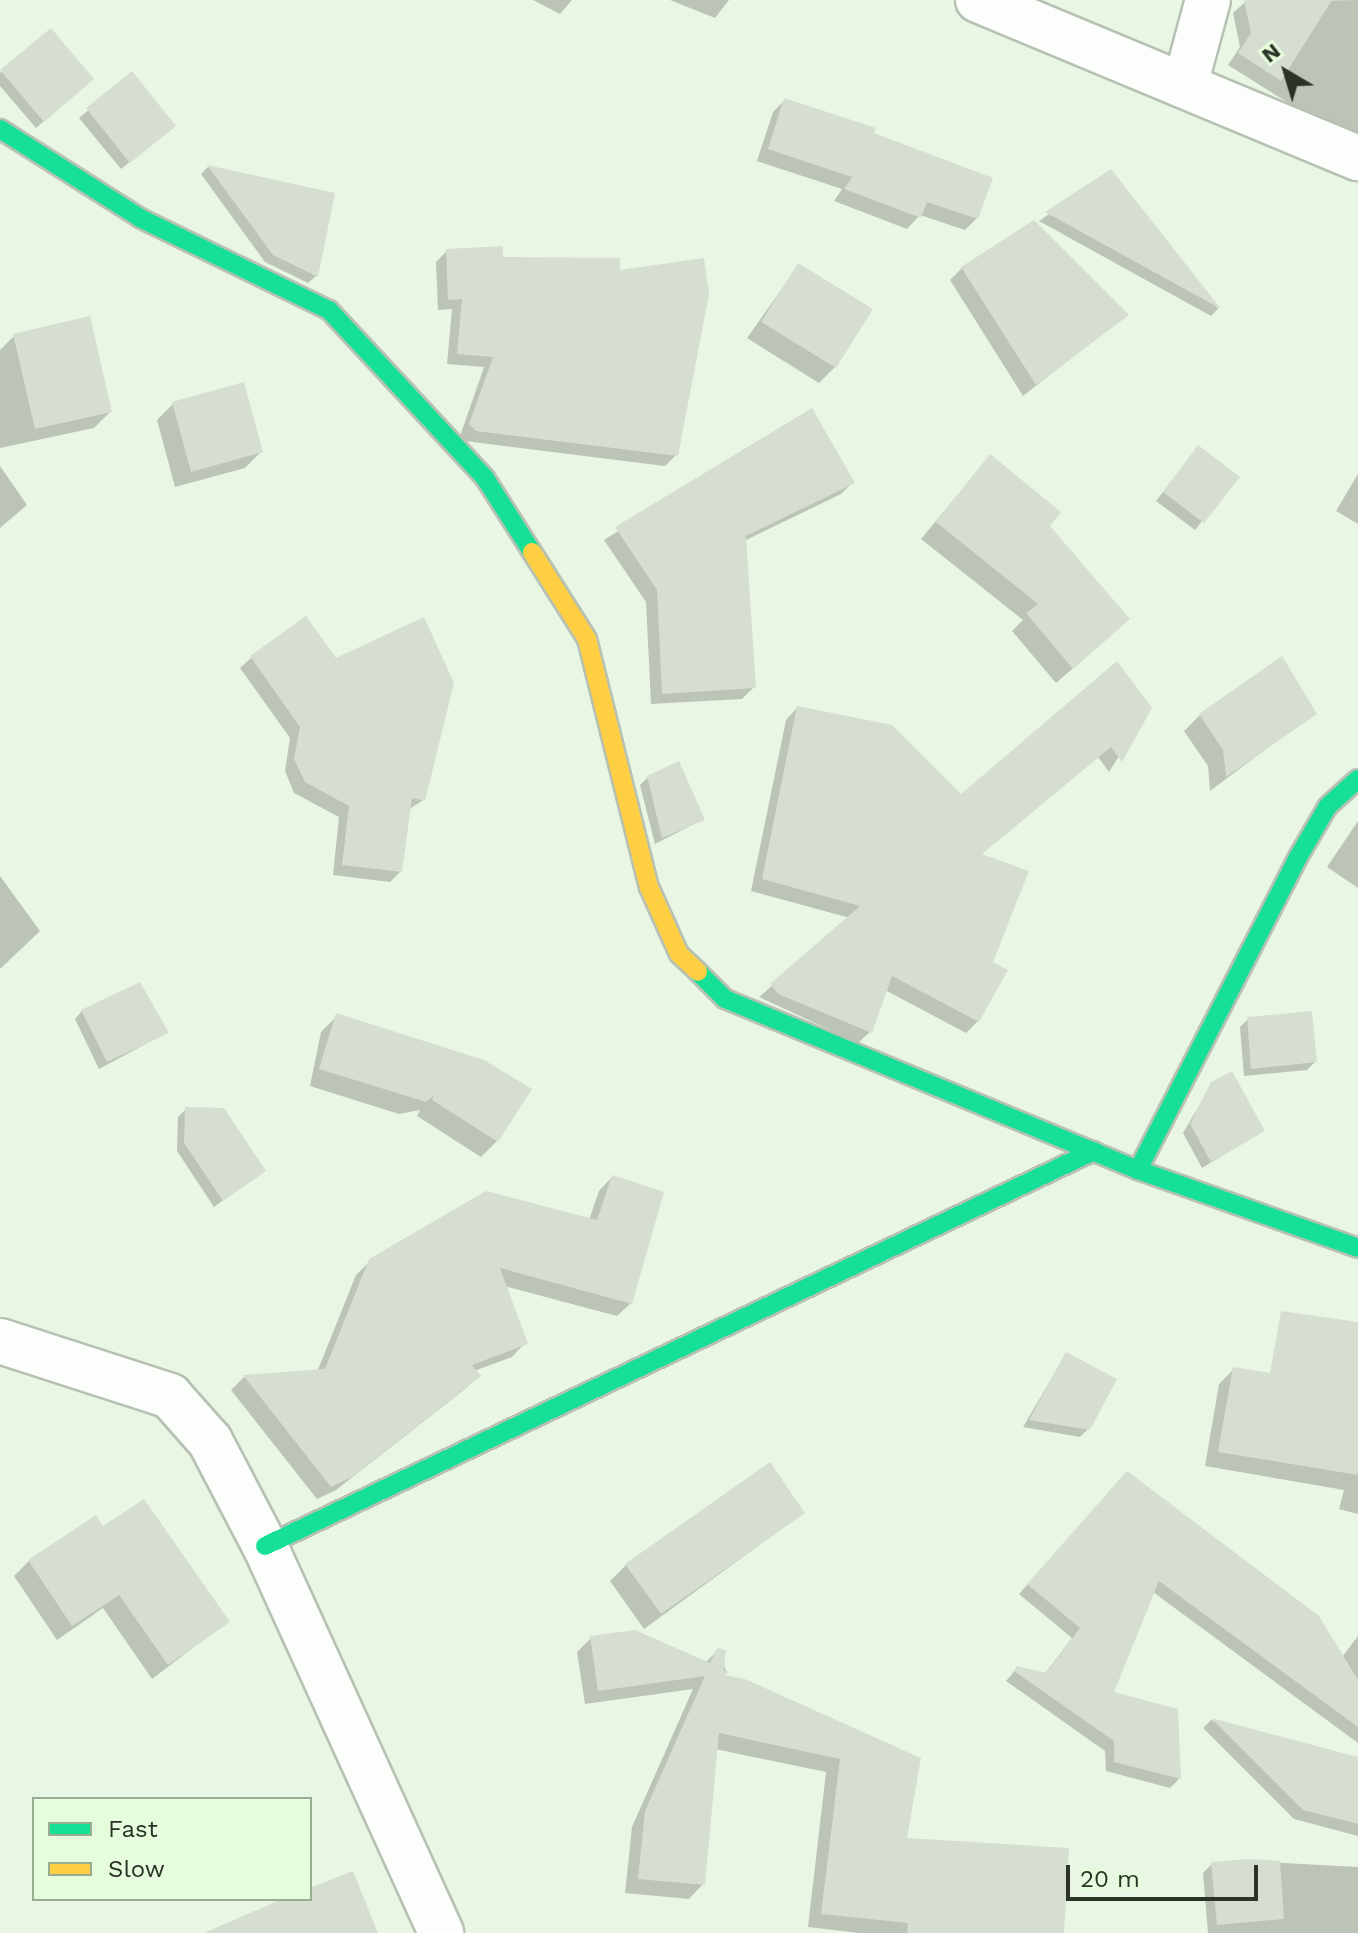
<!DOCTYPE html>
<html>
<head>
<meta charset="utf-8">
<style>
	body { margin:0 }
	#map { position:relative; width:1358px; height:1933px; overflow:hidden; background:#eaf6e4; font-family:"Work Sans",sans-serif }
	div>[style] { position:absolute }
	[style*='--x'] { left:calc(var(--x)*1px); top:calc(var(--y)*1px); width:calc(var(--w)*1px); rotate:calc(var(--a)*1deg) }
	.shadow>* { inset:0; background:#0003 }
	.building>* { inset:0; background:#d5ded0 }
	.roads { filter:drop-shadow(2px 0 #b7c1b3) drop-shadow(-2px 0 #b7c1b3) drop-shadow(0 2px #b7c1b3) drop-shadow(0 -2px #b7c1b3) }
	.street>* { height:44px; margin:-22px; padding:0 22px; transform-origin:22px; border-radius:22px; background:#fcfefb }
	.fast>* { height:18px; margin:-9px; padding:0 9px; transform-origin:9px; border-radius:9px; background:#16e098 }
	.slow>* { height:18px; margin:-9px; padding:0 9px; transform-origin:9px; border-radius:9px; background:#ffcf43 }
	span { translate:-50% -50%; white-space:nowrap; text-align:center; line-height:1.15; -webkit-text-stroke:7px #e6fddd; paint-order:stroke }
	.legend { position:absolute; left:32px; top:1797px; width:280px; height:104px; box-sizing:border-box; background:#e6fddd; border:2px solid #9bac94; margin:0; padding:10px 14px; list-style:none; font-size:24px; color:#2b3327 }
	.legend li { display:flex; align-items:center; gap:16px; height:40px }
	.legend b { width:40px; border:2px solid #9bac94 }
	.north { position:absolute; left:1246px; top:32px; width:80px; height:80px; -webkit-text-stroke:6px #e6fddd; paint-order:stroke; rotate:322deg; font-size:22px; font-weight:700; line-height:32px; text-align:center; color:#2b3327 }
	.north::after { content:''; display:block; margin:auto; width:28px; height:36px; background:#2b3327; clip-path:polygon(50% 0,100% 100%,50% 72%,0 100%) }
	.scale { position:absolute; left:1066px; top:1865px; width:192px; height:36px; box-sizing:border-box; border:4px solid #2b3327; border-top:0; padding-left:10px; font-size:24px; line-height:28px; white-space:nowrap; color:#2b3327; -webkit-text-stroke:6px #e6fddd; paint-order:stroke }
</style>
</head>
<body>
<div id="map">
	<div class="shadow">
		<i style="clip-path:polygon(533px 0,572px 0,560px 14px)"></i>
		<i style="clip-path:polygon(670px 0,729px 0,715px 18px)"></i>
		<i style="clip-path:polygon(1358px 0,1358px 142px,1355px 145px,1228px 65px,1240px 47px,1233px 13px,1245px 2px)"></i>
		<i style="clip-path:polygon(50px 30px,84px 86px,36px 128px,0 86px,0 73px)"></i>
		<i style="clip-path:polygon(132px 74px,166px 133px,121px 169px,79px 118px)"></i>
		<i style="clip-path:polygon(785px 100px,872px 135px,977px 218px,965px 230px,920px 215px,907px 229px,834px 201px,842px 189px,757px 161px,773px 112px)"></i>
		<i style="clip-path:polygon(208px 167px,333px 195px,316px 276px,308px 283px,265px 262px,201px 174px)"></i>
		<i style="clip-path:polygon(1111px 172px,1218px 309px,1211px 316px,1039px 221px)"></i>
		<i style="clip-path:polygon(447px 251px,618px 272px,676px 455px,665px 466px,465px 441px,460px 436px,484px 367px,447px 364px,452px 309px,438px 310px,436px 262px)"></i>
		<i style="clip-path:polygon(798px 266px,835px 367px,819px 383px,747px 338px)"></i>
		<i style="clip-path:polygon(962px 268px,1126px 315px,1023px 396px,950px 280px)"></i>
		<i style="clip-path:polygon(14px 336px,110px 412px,94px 428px,0 448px,0 350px)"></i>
		<i style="clip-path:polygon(173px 404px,261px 452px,245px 468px,175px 487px,157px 420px)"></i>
		<i style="clip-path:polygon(811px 411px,853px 482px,841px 494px,744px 541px,754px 687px,742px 699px,651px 704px,646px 602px,604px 540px)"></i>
		<i style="clip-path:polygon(990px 456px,1048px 526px,1111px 635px,1056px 683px,1012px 631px,1023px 620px,921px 539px)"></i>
		<i style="clip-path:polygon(1191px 456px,1237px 477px,1195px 530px,1156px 501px)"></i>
		<i style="clip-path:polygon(0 466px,27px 505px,0 528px)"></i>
		<i style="clip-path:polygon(1358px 474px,1358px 524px,1336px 511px)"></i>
		<i style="clip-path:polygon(251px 658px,335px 661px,423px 800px,408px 810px,400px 872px,390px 882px,333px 875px,339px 817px,294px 793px,285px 771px,290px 738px,240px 668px)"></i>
		<i style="clip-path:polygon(797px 708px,961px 796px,1149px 708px,1109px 772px,1098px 757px,980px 855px,991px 963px,978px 1021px,966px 1033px,885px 990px,870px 1032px,858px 1043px,759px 997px,850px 918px,751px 891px,786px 720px)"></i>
		<i style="clip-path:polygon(1314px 713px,1210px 791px,1208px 766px,1184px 731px,1200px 715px)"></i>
		<i style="clip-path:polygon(648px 777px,702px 820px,655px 844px,640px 785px)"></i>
		<i style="clip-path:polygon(1358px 821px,1358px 888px,1327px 867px)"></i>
		<i style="clip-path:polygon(0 876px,40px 931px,0 969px)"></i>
		<i style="clip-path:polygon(82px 1011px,166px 1033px,99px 1069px,75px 1019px)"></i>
		<i style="clip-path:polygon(337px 1016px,497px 1141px,481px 1157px,417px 1116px,420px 1110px,399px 1114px,310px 1086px,321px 1032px)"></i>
		<i style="clip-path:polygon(1248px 1019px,1315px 1062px,1307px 1070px,1244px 1076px,1240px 1027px)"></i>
		<i style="clip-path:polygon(1212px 1084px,1263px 1131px,1202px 1168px,1183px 1133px)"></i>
		<i style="clip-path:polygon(186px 1109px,264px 1170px,214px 1207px,177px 1151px,178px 1117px)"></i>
		<i style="clip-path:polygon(612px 1177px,631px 1303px,617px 1316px,504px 1286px,525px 1343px,512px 1357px,474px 1371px,478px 1376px,465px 1389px,336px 1490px,317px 1499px,231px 1390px,244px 1377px,317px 1372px,356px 1275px,370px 1261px,589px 1220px,599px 1191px)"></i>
		<i style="clip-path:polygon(1066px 1354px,1088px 1429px,1080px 1437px,1023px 1427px)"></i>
		<i style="clip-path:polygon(1234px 1369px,1358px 1384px,1358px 1514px,1339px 1509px,1344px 1490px,1205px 1466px,1219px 1384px)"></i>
		<i style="clip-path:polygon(1118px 1483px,1342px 1657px,1358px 1636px,1358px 1743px,1153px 1592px,1111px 1693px,1179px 1779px,1170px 1788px,1106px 1771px,1105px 1751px,1006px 1681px,1017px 1668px,1044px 1675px,1072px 1638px,1019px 1594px)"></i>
		<i style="clip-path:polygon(803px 1513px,644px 1629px,610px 1581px,626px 1565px)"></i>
		<i style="clip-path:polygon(102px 1529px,227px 1622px,152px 1679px,103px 1608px,57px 1640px,14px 1576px,29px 1561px)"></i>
		<i style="clip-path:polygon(591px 1638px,705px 1663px,718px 1650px,727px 1673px,723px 1677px,919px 1759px,904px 1840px,1062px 1933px,859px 1933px,808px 1927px,826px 1772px,715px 1749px,703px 1884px,689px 1899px,625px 1893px,632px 1827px,693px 1689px,585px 1704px,577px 1652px)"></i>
		<i style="clip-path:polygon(1211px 1720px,1358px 1759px,1358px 1836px,1294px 1819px,1203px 1728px)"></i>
		<i style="clip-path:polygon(1249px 1861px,1358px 1867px,1358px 1933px,1208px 1933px,1203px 1873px,1212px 1864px)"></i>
	</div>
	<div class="building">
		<i style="clip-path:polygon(1244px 0,1332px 0,1281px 81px,1238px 53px,1251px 33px)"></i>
		<i style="clip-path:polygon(51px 28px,94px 79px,44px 122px,0 70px)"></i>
		<i style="clip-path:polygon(132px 71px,176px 126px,130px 163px,86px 108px)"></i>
		<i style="clip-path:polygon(784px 98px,876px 128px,874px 133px,993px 178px,978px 219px,927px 202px,921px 218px,844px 189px,852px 177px,768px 149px)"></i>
		<i style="clip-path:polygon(207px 165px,335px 193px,318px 277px,273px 255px)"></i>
		<i style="clip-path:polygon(1111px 169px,1221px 309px,1045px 212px)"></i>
		<i style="clip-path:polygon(1034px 220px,1129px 315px,1036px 385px,961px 267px)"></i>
		<i style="clip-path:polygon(503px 246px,503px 257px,620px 258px,620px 270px,704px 258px,709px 294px,678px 456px,476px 431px,469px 424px,493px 357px,457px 354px,462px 299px,448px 300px,446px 249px)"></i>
		<i style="clip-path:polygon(798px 263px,873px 309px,836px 368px,761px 322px)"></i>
		<i style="clip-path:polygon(90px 316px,112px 412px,35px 429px,13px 334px)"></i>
		<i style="clip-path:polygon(244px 382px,263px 452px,191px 472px,172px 402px)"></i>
		<i style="clip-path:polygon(812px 408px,855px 483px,746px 536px,756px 688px,662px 694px,657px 590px,615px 527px)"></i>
		<i style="clip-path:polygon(1198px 445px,1240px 477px,1204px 523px,1163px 492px)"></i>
		<i style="clip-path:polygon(990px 454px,1061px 512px,1050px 526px,1130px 619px,1073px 669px,1026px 613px,1038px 604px,936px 522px)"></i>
		<i style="clip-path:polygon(306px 616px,336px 658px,424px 617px,454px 683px,425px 801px,412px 798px,402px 872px,342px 865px,349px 806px,305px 782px,294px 759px,300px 727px,250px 656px)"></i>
		<i style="clip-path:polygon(1282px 656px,1317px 714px,1226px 777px,1223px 750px,1199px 714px)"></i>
		<i style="clip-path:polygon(1117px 661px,1152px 708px,1122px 762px,1111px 747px,982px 854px,1029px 871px,993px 962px,1008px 970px,979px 1022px,892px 976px,872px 1033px,778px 994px,770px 984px,860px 906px,762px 879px,797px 706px,892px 725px,961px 794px)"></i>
		<i style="clip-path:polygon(679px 761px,705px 820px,662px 838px,647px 776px)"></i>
		<i style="clip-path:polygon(140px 982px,169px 1033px,107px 1062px,81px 1010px)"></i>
		<i style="clip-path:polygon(1312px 1011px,1317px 1062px,1251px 1069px,1247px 1017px)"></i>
		<i style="clip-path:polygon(336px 1013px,484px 1060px,532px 1089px,498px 1142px,432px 1100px,434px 1095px,426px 1102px,319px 1069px)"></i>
		<i style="clip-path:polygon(1232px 1071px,1265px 1131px,1211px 1162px,1190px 1124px,1211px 1082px)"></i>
		<i style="clip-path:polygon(185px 1107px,224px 1108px,266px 1171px,223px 1201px,184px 1143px)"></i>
		<i style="clip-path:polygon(612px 1175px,664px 1192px,632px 1304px,500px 1268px,528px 1344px,472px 1365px,481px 1376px,352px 1477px,331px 1487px,243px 1375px,325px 1369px,369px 1259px,486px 1191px,597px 1220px)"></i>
		<i style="clip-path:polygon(1281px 1311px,1358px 1322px,1358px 1475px,1218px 1452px,1233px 1367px,1270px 1373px)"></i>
		<i style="clip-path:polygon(1066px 1352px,1117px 1379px,1090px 1430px,1029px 1420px)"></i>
		<i style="clip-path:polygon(770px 1462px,805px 1513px,661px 1614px,625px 1564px)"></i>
		<i style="clip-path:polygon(1127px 1471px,1319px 1616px,1358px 1680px,1358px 1727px,1159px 1581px,1114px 1692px,1178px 1709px,1181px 1779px,1114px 1762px,1114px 1741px,1014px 1671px,1017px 1666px,1046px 1673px,1080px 1628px,1027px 1584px)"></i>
		<i style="clip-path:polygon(144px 1499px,230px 1622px,168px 1665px,119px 1595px,72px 1626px,28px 1560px,96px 1515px,103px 1526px)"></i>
		<i style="clip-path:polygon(635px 1630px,710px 1663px,717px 1648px,726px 1650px,724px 1670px,730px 1672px,724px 1675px,745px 1679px,921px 1758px,907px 1838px,1069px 1848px,1064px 1933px,907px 1933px,908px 1923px,821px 1914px,840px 1759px,719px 1733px,705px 1885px,638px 1879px,645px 1811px,705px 1676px,598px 1691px,590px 1636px)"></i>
		<i style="clip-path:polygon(1211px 1718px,1358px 1757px,1358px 1824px,1303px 1810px)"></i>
		<i style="clip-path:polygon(1249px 1859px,1280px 1861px,1284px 1919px,1217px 1925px,1211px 1862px)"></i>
		<i style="clip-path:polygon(353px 1871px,378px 1933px,204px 1933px,282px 1899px,310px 1899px,310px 1888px)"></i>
	</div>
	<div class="roads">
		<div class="street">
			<i style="--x:978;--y:0;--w:412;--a:22.6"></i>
			<i style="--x:1185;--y:85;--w:88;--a:-74.9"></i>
			<i style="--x:0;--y:1341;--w:179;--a:17.9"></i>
			<i style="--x:170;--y:1396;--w:60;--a:48.4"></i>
			<i style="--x:210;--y:1441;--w:119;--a:62.4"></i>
			<i style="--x:265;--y:1546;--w:425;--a:65.5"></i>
		</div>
		<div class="fast">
			<i style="--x:0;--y:129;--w:166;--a:32.4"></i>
			<i style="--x:140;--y:218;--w:210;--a:26"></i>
			<i style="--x:329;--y:310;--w:229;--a:47.1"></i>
			<i style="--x:485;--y:478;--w:88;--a:57.6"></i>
			<i style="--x:698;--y:972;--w:38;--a:45"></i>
			<i style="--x:725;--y:999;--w:447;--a:22.5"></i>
			<i style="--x:1138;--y:1170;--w:233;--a:19.5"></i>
			<i style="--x:1138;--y:1170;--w:349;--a:-62.9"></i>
			<i style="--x:1297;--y:859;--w:61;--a:-59.7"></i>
			<i style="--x:1328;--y:806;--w:40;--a:-42"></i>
			<i style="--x:265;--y:1546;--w:918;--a:-25.48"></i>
		</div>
		<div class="slow">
			<i style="--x:532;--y:552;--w:103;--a:57.7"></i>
			<i style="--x:587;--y:639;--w:256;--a:76"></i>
			<i style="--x:649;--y:887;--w:73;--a:65.9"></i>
			<i style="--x:679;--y:954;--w:26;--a:43"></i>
		</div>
	</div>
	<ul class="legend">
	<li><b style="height:10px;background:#16e098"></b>Fast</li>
	<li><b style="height:10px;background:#ffcf43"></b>Slow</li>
	</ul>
	<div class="north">N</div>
	<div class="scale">20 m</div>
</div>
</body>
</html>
